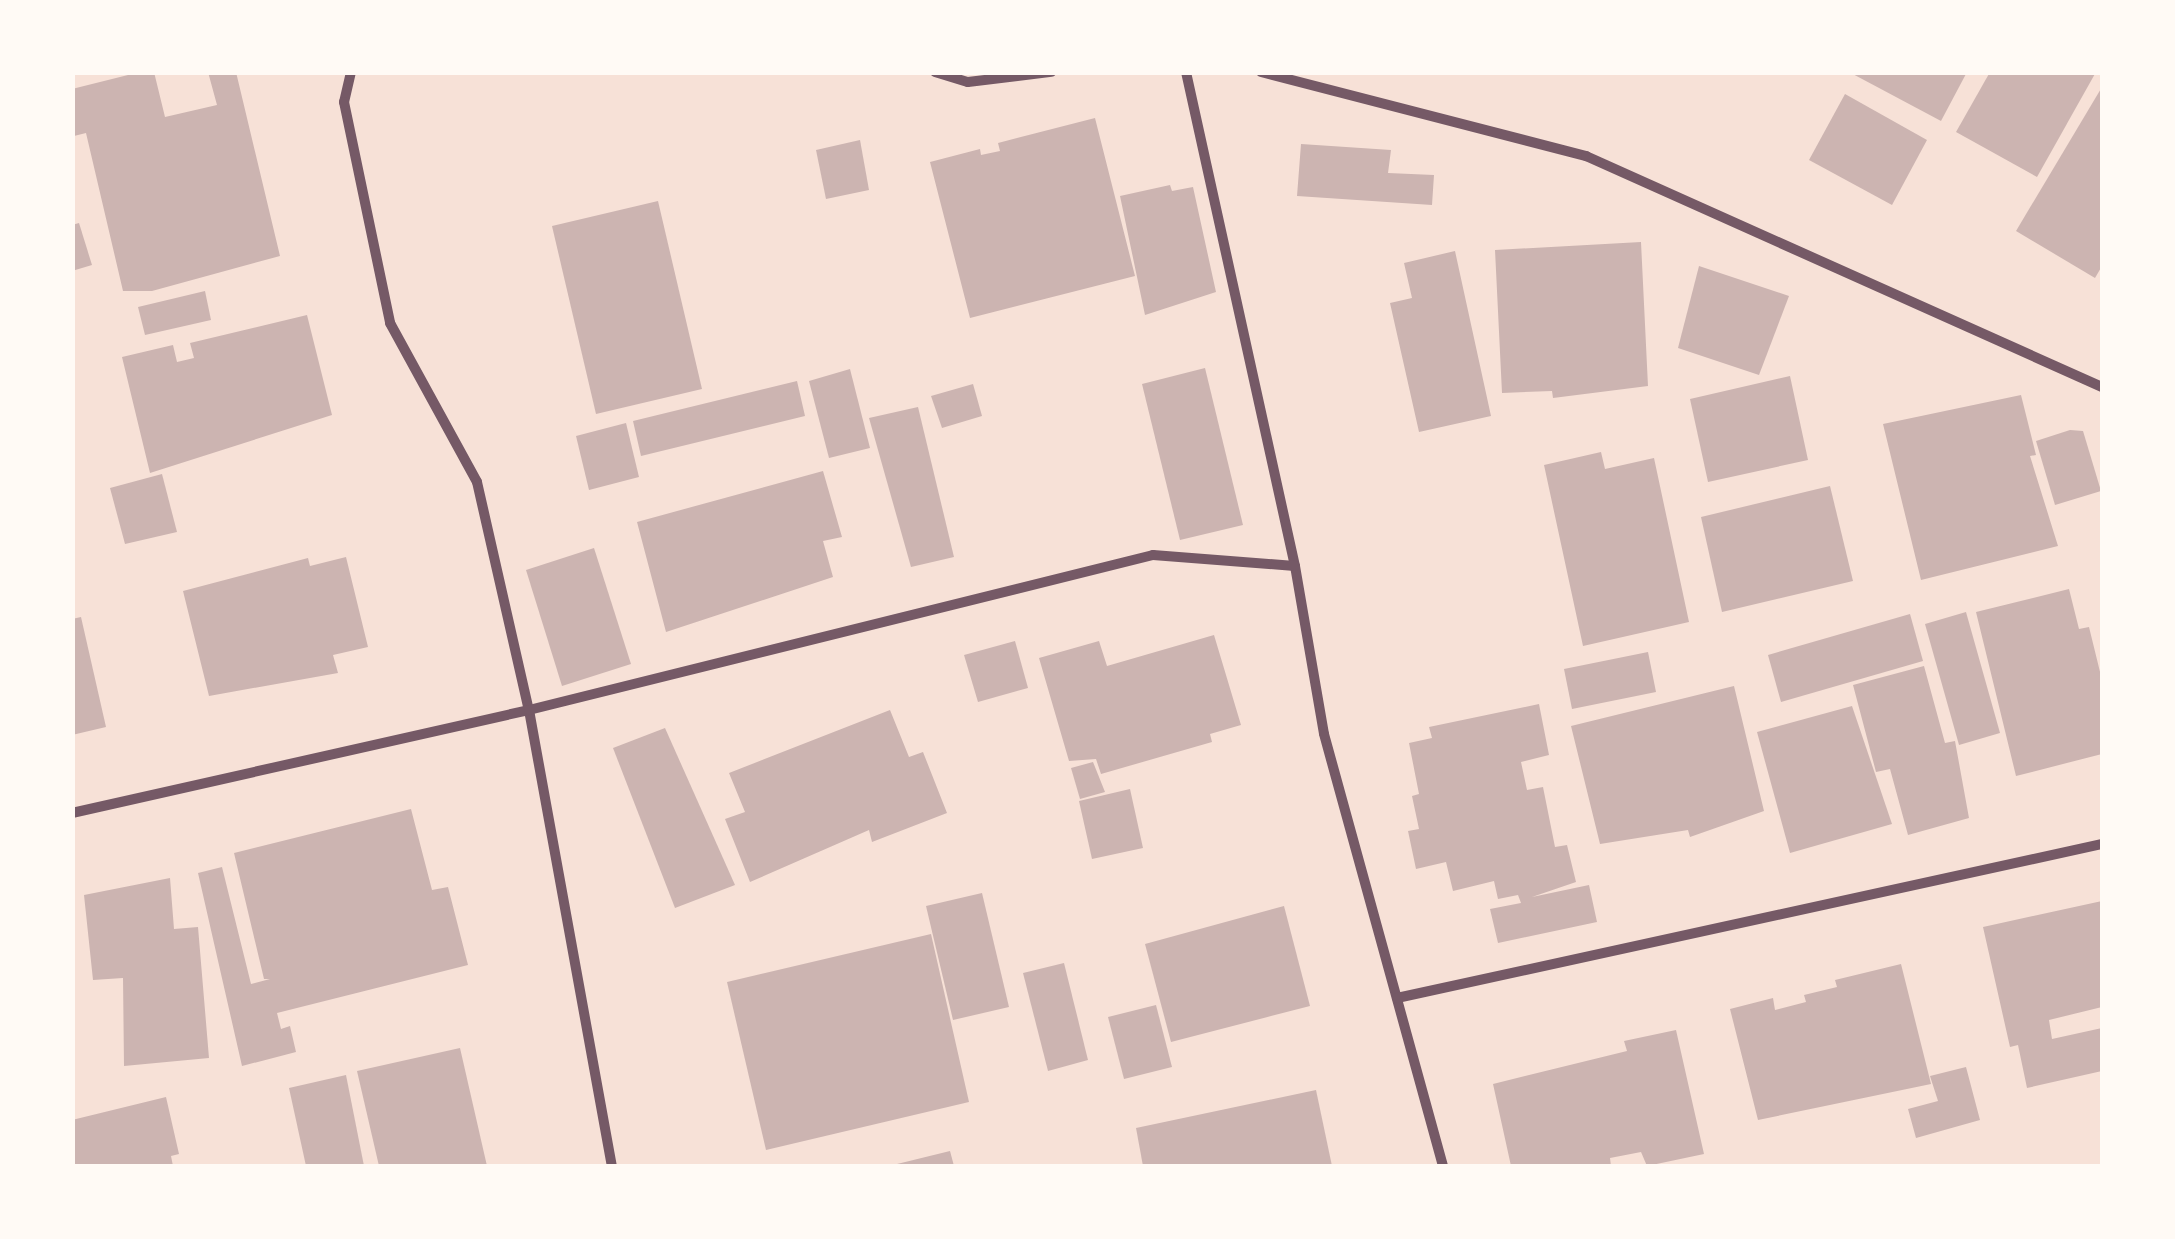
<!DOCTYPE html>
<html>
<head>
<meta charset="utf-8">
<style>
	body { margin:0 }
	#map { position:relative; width:2175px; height:1239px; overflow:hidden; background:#f7e1d7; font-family:"Fira Sans Condensed",sans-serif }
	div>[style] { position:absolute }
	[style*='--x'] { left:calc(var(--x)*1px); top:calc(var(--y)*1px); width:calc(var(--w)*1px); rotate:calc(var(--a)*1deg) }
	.building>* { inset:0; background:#ccb4b1 }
	.minor>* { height:10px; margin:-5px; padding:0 5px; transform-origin:5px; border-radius:5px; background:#755966 }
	span { translate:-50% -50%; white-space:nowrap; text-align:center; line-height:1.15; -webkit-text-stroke:10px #fffaf5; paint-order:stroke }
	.frame { position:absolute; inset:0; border:75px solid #fffaf5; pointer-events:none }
</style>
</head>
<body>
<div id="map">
	<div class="building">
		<i style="clip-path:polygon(140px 72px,154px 72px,165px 117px,217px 105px,208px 72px,236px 72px,280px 256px,152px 291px,123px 291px,86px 133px,74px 136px,72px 89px)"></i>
		<i style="clip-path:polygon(1849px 72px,1967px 72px,1941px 121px)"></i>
		<i style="clip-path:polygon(1990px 72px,2096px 72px,2037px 177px,1956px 132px)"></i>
		<i style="clip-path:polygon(2102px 87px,2102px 266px,2095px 278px,2016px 231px)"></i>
		<i style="clip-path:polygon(1845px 94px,1927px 140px,1892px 205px,1809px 160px)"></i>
		<i style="clip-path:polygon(1095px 118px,1135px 276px,970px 318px,930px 162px,980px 149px,981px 155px,1000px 151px,998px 143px)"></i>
		<i style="clip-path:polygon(860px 140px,869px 190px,826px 199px,816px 150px)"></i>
		<i style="clip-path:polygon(1301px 144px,1391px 150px,1388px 173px,1434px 175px,1432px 205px,1297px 196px)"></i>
		<i style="clip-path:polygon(1170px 185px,1172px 191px,1193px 187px,1216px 292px,1145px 315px,1120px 196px)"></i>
		<i style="clip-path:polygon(658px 201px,702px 389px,596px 414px,552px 226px)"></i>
		<i style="clip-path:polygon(79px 223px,92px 265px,72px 271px,72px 225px)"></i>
		<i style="clip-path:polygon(1641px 242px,1648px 386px,1553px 398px,1552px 391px,1502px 393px,1495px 250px)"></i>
		<i style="clip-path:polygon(1455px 251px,1491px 416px,1419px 432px,1390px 303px,1412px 298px,1404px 263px)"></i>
		<i style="clip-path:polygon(1699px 266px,1789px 296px,1759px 375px,1678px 348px)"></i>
		<i style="clip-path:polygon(205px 291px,211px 320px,145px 335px,138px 307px)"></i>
		<i style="clip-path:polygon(307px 315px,332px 415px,150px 473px,122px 357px,173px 345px,177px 362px,194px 358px,190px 343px)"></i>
		<i style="clip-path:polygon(1205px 368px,1243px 525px,1180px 540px,1142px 384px)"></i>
		<i style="clip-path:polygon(850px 369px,870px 448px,829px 458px,809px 381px)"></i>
		<i style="clip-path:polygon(1790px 376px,1808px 460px,1708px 482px,1690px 399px)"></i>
		<i style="clip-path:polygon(797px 381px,805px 416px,641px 456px,633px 421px)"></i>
		<i style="clip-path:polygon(973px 384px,982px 416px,942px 428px,931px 396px)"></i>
		<i style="clip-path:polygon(2021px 395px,2036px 455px,2030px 456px,2058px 546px,1921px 580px,1883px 424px)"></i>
		<i style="clip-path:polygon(918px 407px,954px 557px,911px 567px,869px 418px)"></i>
		<i style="clip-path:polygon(626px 423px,639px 477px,589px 490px,576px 436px)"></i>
		<i style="clip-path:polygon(2070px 430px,2083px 431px,2101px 491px,2055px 505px,2036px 441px)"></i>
		<i style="clip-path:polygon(1601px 452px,1605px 469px,1654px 458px,1689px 622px,1583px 646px,1544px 465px)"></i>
		<i style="clip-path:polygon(823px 471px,842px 537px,823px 541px,833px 577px,666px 632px,637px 522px)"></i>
		<i style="clip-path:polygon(162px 474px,177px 532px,125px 544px,110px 488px)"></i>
		<i style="clip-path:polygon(1830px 486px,1853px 581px,1722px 612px,1701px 517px)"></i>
		<i style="clip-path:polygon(594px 548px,631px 664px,562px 686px,526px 570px)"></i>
		<i style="clip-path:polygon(346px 557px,368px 647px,333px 655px,338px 673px,209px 696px,183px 591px,308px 558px,310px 566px)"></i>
		<i style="clip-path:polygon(2069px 589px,2079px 629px,2089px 627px,2102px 680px,2102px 754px,2016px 776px,1976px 612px)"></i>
		<i style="clip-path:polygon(1966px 612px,2000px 733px,1959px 745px,1925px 624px)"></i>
		<i style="clip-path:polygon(1910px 614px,1923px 661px,1781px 702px,1768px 655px)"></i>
		<i style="clip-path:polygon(81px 617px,106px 727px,72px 735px,72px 619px)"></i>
		<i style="clip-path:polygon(1214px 635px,1241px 725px,1210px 734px,1212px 742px,1101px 774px,1096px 759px,1069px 761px,1039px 658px,1099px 641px,1107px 666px)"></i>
		<i style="clip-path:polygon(1015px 641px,1028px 688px,978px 702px,964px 655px)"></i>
		<i style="clip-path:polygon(1648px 652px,1656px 692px,1572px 709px,1564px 669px)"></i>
		<i style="clip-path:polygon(1924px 666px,1945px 743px,1955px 741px,1969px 818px,1908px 835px,1890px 769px,1876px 772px,1853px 685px)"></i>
		<i style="clip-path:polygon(1734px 686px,1764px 811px,1690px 837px,1688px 830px,1600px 844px,1571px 726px)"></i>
		<i style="clip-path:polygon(1539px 704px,1549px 755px,1521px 762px,1527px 790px,1543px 787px,1555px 847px,1567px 845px,1576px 882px,1532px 897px,1589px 885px,1597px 922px,1498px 943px,1490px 909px,1521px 903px,1518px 895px,1498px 899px,1494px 881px,1453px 891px,1446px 862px,1416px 869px,1408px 831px,1419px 829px,1412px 796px,1419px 794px,1409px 743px,1432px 738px,1429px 727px)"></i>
		<i style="clip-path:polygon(1852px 706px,1892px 824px,1790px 853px,1757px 732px)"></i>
		<i style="clip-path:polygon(890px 710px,909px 757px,923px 752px,947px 813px,872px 842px,869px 830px,750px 882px,725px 819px,745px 812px,729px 773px)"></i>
		<i style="clip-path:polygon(665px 728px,735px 885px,675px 908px,613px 748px)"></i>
		<i style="clip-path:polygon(1093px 762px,1105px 792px,1080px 799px,1071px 768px)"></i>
		<i style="clip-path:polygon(1130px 789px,1143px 848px,1092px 859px,1079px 801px)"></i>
		<i style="clip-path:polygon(411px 809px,432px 890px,448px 887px,468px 965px,277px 1013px,281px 1029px,290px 1026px,296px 1052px,242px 1066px,198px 873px,222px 867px,251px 984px,270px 979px,264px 979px,234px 853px)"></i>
		<i style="clip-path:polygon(170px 878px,174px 929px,198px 927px,209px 1058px,124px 1066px,123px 978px,93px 980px,84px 895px)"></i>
		<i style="clip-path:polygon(982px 893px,1009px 1007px,953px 1020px,926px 906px)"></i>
		<i style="clip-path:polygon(2102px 901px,2102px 1007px,2049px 1020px,2052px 1039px,2102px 1028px,2102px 1071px,2027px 1088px,2018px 1045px,2010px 1047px,1983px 927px)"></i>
		<i style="clip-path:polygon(1284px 906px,1310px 1006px,1171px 1042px,1145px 944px)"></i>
		<i style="clip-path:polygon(931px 934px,969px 1102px,766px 1150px,727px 982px)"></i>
		<i style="clip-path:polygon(1064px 963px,1088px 1060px,1048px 1071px,1023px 973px)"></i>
		<i style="clip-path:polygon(1901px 964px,1931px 1084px,1758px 1120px,1730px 1009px,1773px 998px,1775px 1010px,1806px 1002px,1804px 995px,1837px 987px,1835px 980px)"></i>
		<i style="clip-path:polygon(1156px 1005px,1172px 1067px,1124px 1079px,1108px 1017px)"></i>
		<i style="clip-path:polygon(1676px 1030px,1704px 1154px,1647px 1166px,1641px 1152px,1610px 1158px,1611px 1166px,1511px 1166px,1493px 1084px,1627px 1051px,1624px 1041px)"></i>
		<i style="clip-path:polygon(460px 1048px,487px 1166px,379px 1166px,357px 1071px)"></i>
		<i style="clip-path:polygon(1966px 1067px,1980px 1120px,1916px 1138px,1908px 1109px,1938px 1101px,1930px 1076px)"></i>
		<i style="clip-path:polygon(346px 1075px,364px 1166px,306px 1166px,289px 1088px)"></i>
		<i style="clip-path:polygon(1316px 1090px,1332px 1166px,1143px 1166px,1136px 1128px)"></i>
		<i style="clip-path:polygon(166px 1097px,179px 1154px,171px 1156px,173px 1166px,72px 1166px,72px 1120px)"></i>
		<i style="clip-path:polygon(950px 1151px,954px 1166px,893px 1166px,893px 1165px)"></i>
	</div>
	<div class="minor">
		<i style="--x:351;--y:72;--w:31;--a:103"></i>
		<i style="--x:344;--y:102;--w:226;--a:78.2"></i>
		<i style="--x:390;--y:323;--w:181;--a:61.3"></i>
		<i style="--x:477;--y:482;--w:234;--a:77.2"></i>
		<i style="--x:529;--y:710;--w:463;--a:79.7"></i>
		<i style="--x:935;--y:72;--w:34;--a:17"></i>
		<i style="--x:968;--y:82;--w:84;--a:-6.9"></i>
		<i style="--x:1186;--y:72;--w:506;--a:77.56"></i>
		<i style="--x:1295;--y:566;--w:170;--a:80.2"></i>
		<i style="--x:1324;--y:734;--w:448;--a:74.6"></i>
		<i style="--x:1261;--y:72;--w:336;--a:14.5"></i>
		<i style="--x:1586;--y:156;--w:565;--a:24.12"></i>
		<i style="--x:72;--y:813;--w:468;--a:-12.7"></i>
		<i style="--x:529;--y:710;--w:643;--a:-13.95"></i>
		<i style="--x:1153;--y:555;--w:142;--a:4.4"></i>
		<i style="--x:1397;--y:998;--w:722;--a:-12.32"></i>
	</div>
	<div class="frame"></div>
</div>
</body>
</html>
